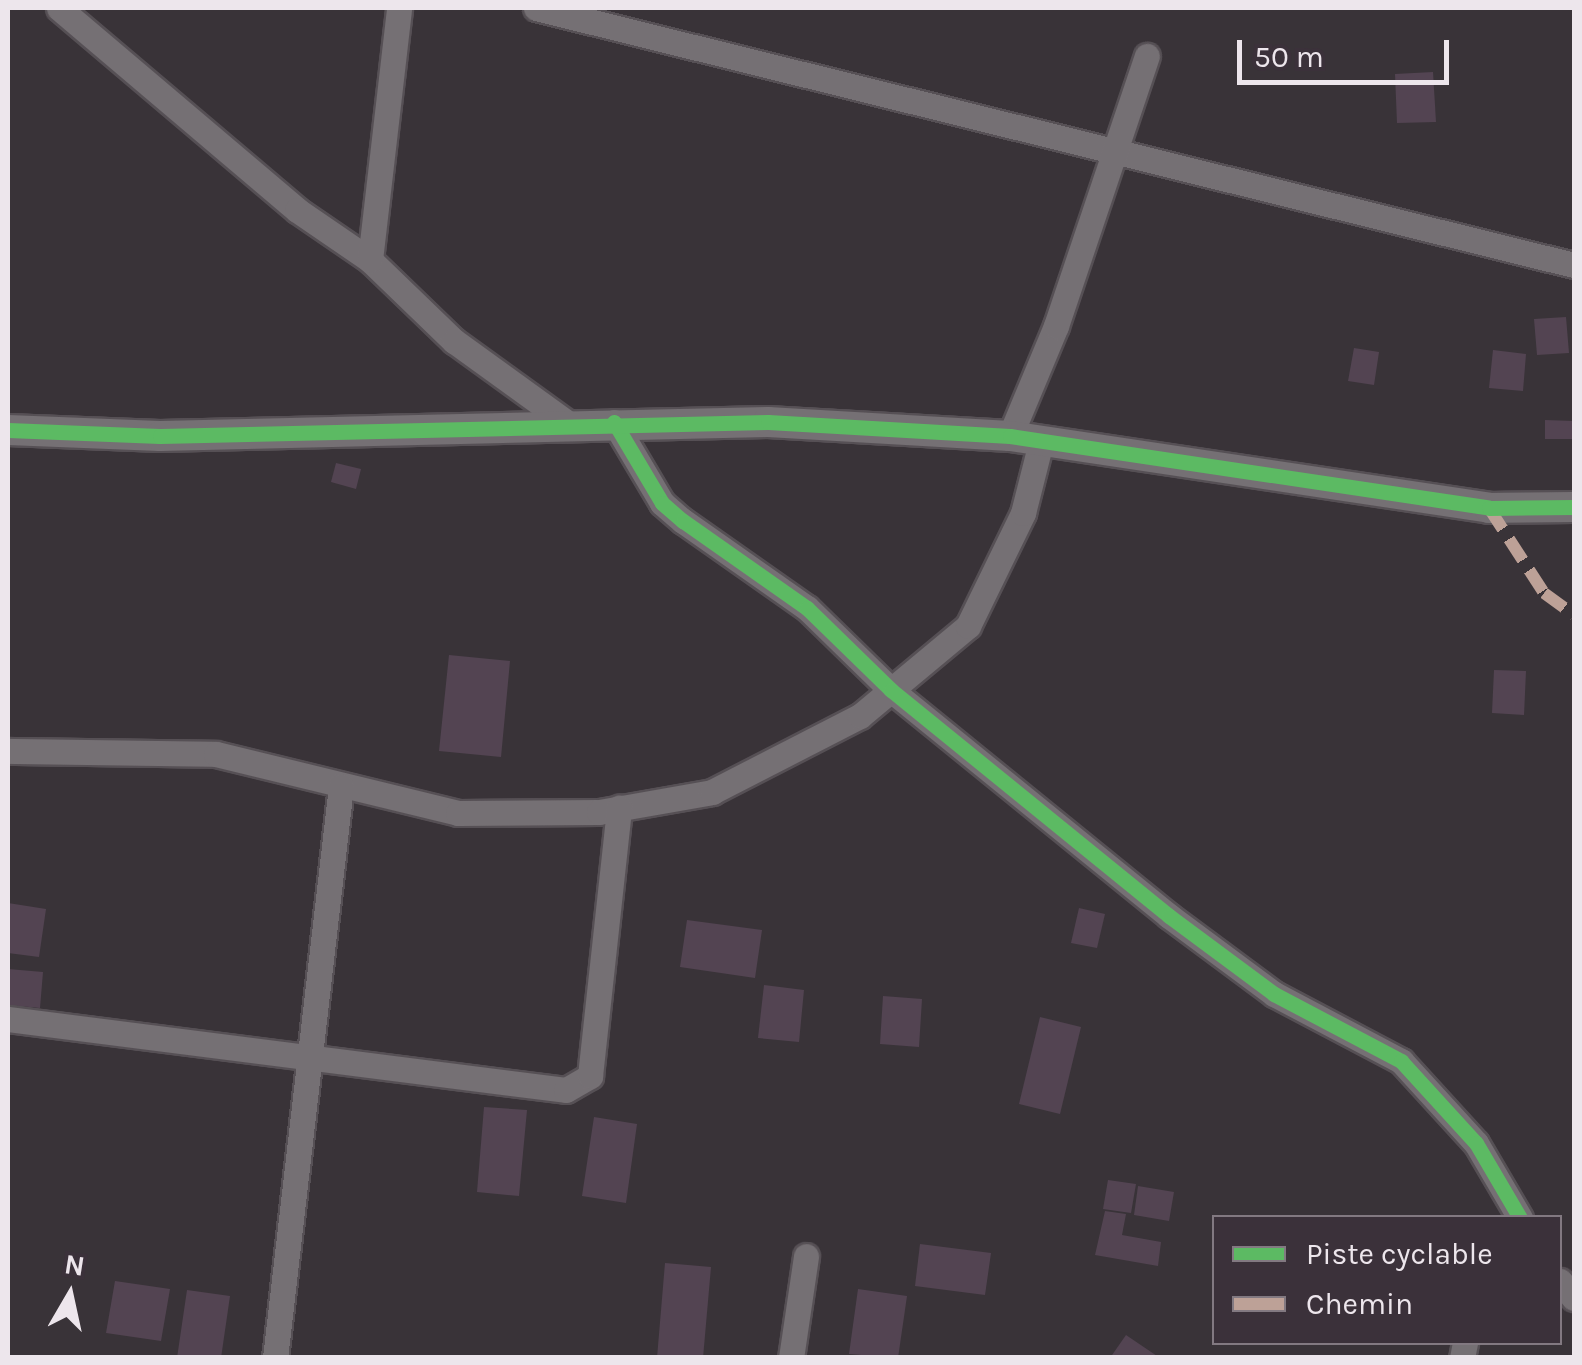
<!DOCTYPE html>
<html>
<head>
<meta charset="utf-8">
<style>
	body { margin:0 }
	#map { position:relative; width:1582px; height:1365px; overflow:hidden; background:#393338; font-family:Karla,sans-serif }
	div>[style] { position:absolute }
	[style*='--x'] { left:calc(var(--x)*1px); top:calc(var(--y)*1px); width:calc(var(--w)*1px); rotate:calc(var(--a)*1deg) }
	.building>* { inset:0; background:#534452 }
	.roads { filter:drop-shadow(2px 0 #565055) drop-shadow(-2px 0 #565055) drop-shadow(0 2px #565055) drop-shadow(0 -2px #565055) }
	.minor>* { height:25px; margin:-12.5px; padding:0 12.5px; transform-origin:12.5px; border-radius:12.5px; background:#757074 }
	.tertiary>* { height:30px; margin:-15px; padding:0 15px; transform-origin:15px; border-radius:15px; background:#757074 }
	.quiet>* { height:12px; margin-top:-6px; transform-origin:0; background:repeating-linear-gradient(90deg,#bda197 0 25px,transparent 0 37px) }
	.cycleway>* { height:15px; margin:-7.5px; padding:0 7.5px; transform-origin:7.5px; border-radius:7.5px; background:#5cba63 }
	span { translate:-50% -50%; white-space:nowrap; text-align:center; line-height:1.15; -webkit-text-stroke:8px #3b313a; paint-order:stroke }
	.frame { position:absolute; inset:0; border:10px solid #ede6ec; pointer-events:none }
	.legend { position:absolute; left:1212px; top:1215px; width:350px; height:130px; box-sizing:border-box; background:#3b313a; border:2px solid #827981; margin:0; padding:12px 18px; list-style:none; font-size:30px; color:#ede6ec }
	.legend li { display:flex; align-items:center; gap:20px; height:50px }
	.legend b { width:50px; border:2px solid #827981 }
	.north { position:absolute; left:20px; top:1245px; width:100px; height:100px; -webkit-text-stroke:8px #3b313a; paint-order:stroke; rotate:9deg; font-size:28px; font-weight:700; line-height:40px; text-align:center; color:#ede6ec }
	.north::after { content:''; display:block; margin:auto; width:35px; height:45px; background:#ede6ec; clip-path:polygon(50% 0,100% 100%,50% 72%,0 100%) }
	.scale { position:absolute; left:1237px; top:40px; width:212px; height:45px; box-sizing:border-box; border:5px solid #ede6ec; border-top:0; padding-left:12px; font-size:30px; line-height:35px; white-space:nowrap; color:#ede6ec; -webkit-text-stroke:8px #3b313a; paint-order:stroke }
</style>
</head>
<body>
<div id="map">
	<div class="building">
		<i style="clip-path:polygon(1433px 72px,1436px 122px,1397px 123px,1395px 74px)"></i>
		<i style="clip-path:polygon(1566px 317px,1569px 353px,1537px 355px,1534px 319px)"></i>
		<i style="clip-path:polygon(1354px 348px,1379px 352px,1374px 385px,1348px 381px)"></i>
		<i style="clip-path:polygon(1493px 350px,1526px 354px,1523px 391px,1489px 388px)"></i>
		<i style="clip-path:polygon(1545px 420px,1574px 421px,1574px 439px,1545px 439px)"></i>
		<i style="clip-path:polygon(336px 463px,361px 469px,356px 489px,331px 482px)"></i>
		<i style="clip-path:polygon(449px 655px,510px 661px,501px 757px,439px 751px)"></i>
		<i style="clip-path:polygon(1494px 670px,1526px 671px,1524px 715px,1492px 713px)"></i>
		<i style="clip-path:polygon(8px 903px,46px 909px,39px 957px,8px 953px)"></i>
		<i style="clip-path:polygon(1079px 908px,1105px 914px,1097px 948px,1071px 943px)"></i>
		<i style="clip-path:polygon(687px 920px,762px 930px,755px 978px,680px 967px)"></i>
		<i style="clip-path:polygon(8px 969px,43px 972px,40px 1008px,8px 1005px)"></i>
		<i style="clip-path:polygon(764px 985px,804px 990px,799px 1042px,758px 1038px)"></i>
		<i style="clip-path:polygon(883px 996px,922px 999px,919px 1047px,880px 1044px)"></i>
		<i style="clip-path:polygon(1040px 1017px,1081px 1027px,1060px 1114px,1019px 1104px)"></i>
		<i style="clip-path:polygon(484px 1107px,527px 1110px,519px 1196px,477px 1192px)"></i>
		<i style="clip-path:polygon(594px 1117px,637px 1124px,626px 1203px,582px 1196px)"></i>
		<i style="clip-path:polygon(1108px 1180px,1136px 1184px,1131px 1213px,1103px 1209px)"></i>
		<i style="clip-path:polygon(1138px 1186px,1174px 1192px,1169px 1221px,1134px 1215px)"></i>
		<i style="clip-path:polygon(1105px 1211px,1126px 1214px,1122px 1235px,1161px 1242px,1158px 1266px,1095px 1255px)"></i>
		<i style="clip-path:polygon(920px 1244px,991px 1253px,985px 1295px,915px 1286px)"></i>
		<i style="clip-path:polygon(665px 1263px,711px 1267px,703px 1358px,657px 1358px)"></i>
		<i style="clip-path:polygon(115px 1281px,170px 1289px,161px 1341px,106px 1333px)"></i>
		<i style="clip-path:polygon(858px 1289px,907px 1296px,898px 1358px,849px 1354px)"></i>
		<i style="clip-path:polygon(187px 1290px,230px 1296px,221px 1358px,177px 1358px)"></i>
		<i style="clip-path:polygon(1126px 1335px,1160px 1358px,1110px 1358px)"></i>
	</div>
	<div class="roads">
		<div class="minor">
			<i style="--x:59;--y:8;--w:312;--a:40.3"></i>
			<i style="--x:297;--y:210;--w:88;--a:34.4"></i>
			<i style="--x:370;--y:260;--w:117;--a:44"></i>
			<i style="--x:454;--y:341;--w:138;--a:35.9"></i>
			<i style="--x:536;--y:8;--w:1069;--a:13.91"></i>
			<i style="--x:370;--y:260;--w:254;--a:-83.4"></i>
			<i style="--x:614;--y:422;--w:94;--a:59.3"></i>
			<i style="--x:662;--y:503;--w:28;--a:41"></i>
			<i style="--x:683;--y:521;--w:151;--a:35.1"></i>
			<i style="--x:807;--y:608;--w:117;--a:44.3"></i>
			<i style="--x:891;--y:690;--w:358;--a:39.1"></i>
			<i style="--x:1169;--y:916;--w:131;--a:36.6"></i>
			<i style="--x:1274;--y:994;--w:144;--a:27.8"></i>
			<i style="--x:1401;--y:1061;--w:111;--a:47.6"></i>
			<i style="--x:1476;--y:1143;--w:87;--a:59.6"></i>
			<i style="--x:1010;--y:436;--w:119;--a:-67.3"></i>
			<i style="--x:1056;--y:326;--w:285;--a:-71.4"></i>
			<i style="--x:8;--y:751;--w:208;--a:0.8"></i>
			<i style="--x:216;--y:754;--w:249;--a:13.7"></i>
			<i style="--x:458;--y:813;--w:141;--a:-0.4"></i>
			<i style="--x:599;--y:812;--w:115;--a:-10"></i>
			<i style="--x:712;--y:792;--w:166;--a:-27.2"></i>
			<i style="--x:860;--y:716;--w:141;--a:-39.8"></i>
			<i style="--x:968;--y:626;--w:126;--a:-64"></i>
			<i style="--x:1023;--y:513;--w:73;--a:-75.8"></i>
			<i style="--x:8;--y:1019;--w:562;--a:7.25"></i>
			<i style="--x:566;--y:1090;--w:28;--a:-30"></i>
			<i style="--x:590;--y:1076;--w:270;--a:-83.8"></i>
			<i style="--x:1560;--y:1281;--w:22;--a:51"></i>
			<i style="--x:275;--y:1358;--w:576;--a:-83.42"></i>
			<i style="--x:791;--y:1358;--w:103;--a:-81.6"></i>
			<i style="--x:1462;--y:1358;--w:16;--a:-79"></i>
		</div>
		<div class="tertiary">
			<i style="--x:8;--y:430;--w:152;--a:2.3"></i>
			<i style="--x:160;--y:436;--w:608;--a:-1.32"></i>
			<i style="--x:768;--y:422;--w:242;--a:3.3"></i>
			<i style="--x:1010;--y:436;--w:484;--a:8.5"></i>
			<i style="--x:1489;--y:508;--w:85;--a:-0.7"></i>
		</div>
	</div>
	<div class="quiet">
		<i style="--x:1489;--y:508;--w:101;--a:57.1"></i>
		<i style="--x:1544;--y:593;--w:37;--a:36"></i>
	</div>
	<div class="cycleway">
		<i style="--x:614;--y:422;--w:94;--a:59.3"></i>
		<i style="--x:662;--y:503;--w:28;--a:41"></i>
		<i style="--x:683;--y:521;--w:151;--a:35.1"></i>
		<i style="--x:807;--y:608;--w:117;--a:44.3"></i>
		<i style="--x:891;--y:690;--w:358;--a:39.1"></i>
		<i style="--x:1169;--y:916;--w:131;--a:36.6"></i>
		<i style="--x:1274;--y:994;--w:144;--a:27.8"></i>
		<i style="--x:1401;--y:1061;--w:111;--a:47.6"></i>
		<i style="--x:1476;--y:1143;--w:87;--a:59.6"></i>
		<i style="--x:8;--y:430;--w:152;--a:2.3"></i>
		<i style="--x:160;--y:436;--w:608;--a:-1.32"></i>
		<i style="--x:768;--y:422;--w:242;--a:3.3"></i>
		<i style="--x:1010;--y:436;--w:484;--a:8.5"></i>
		<i style="--x:1489;--y:508;--w:85;--a:-0.7"></i>
	</div>
	<div class="frame"></div>
	<ul class="legend">
	<li><b style="height:12px;background:#5cba63"></b>Piste cyclable</li>
	<li><b style="height:12px;background:#bda197"></b>Chemin</li>
	</ul>
	<div class="north">N</div>
	<div class="scale">50 m</div>
</div>
</body>
</html>
